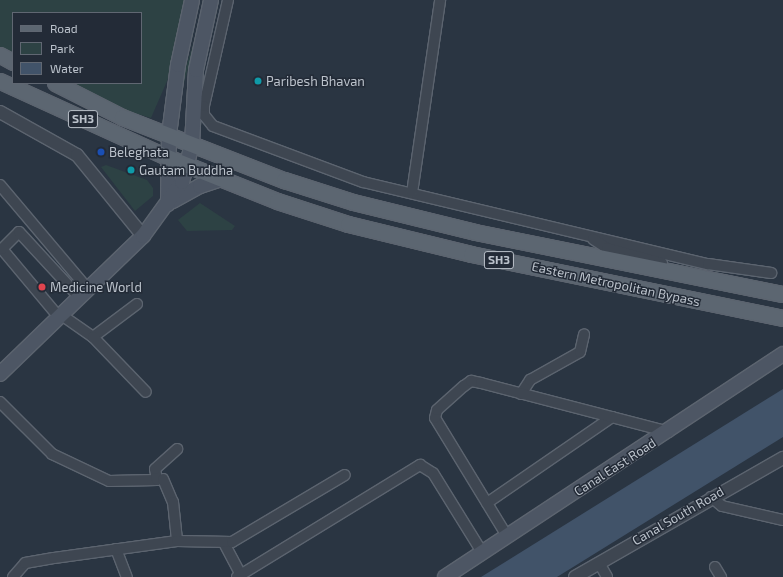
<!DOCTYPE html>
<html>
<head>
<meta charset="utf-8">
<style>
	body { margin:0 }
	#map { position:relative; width:783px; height:577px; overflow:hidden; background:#2a3542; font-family:"Exo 2",sans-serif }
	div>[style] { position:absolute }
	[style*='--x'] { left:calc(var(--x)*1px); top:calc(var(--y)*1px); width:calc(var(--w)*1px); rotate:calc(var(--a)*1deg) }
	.green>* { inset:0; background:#2d4244 }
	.water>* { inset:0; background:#415369 }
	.roads { filter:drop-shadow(1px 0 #5c646f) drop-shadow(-1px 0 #5c646f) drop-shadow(0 1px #5c646f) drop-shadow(0 -1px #5c646f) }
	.minor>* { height:10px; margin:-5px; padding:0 5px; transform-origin:5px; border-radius:5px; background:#3e4651 }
	.tertiary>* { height:12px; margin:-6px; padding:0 6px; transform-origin:6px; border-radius:6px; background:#3e4651 }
	.secondary>* { height:14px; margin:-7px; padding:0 7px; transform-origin:7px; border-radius:7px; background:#4d5664 }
	.primary>* { height:15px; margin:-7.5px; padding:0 7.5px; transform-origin:7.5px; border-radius:7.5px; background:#5c6671 }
	.dots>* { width:11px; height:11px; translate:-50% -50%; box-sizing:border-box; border:2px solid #232b37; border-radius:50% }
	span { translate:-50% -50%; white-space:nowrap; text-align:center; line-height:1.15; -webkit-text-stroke:3px #232b37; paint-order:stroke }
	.shield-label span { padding:1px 3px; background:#232b37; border:1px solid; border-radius:3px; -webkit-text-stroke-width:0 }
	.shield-label { font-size:12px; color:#bbc2cb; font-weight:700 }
	.poi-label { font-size:13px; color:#bbc2cb }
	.left { translate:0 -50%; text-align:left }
	.street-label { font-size:13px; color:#bbc2cb }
	.legend { position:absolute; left:12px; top:12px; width:130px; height:72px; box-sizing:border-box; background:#232b37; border:1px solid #606772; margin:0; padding:5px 7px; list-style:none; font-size:12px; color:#bbc2cb }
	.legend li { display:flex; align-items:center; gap:8px; height:20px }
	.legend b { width:20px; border:1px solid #606772 }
</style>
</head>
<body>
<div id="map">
	<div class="green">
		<i style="clip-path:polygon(0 0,187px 0,174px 65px,151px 118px,124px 110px,67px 83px,141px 83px,141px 13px,13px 13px,13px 56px,0 49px)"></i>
		<i style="clip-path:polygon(193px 44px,194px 47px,181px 94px,178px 93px)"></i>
		<i style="clip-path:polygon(106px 165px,147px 180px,153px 188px,153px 196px,135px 211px,101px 167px)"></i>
		<i style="clip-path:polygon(200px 203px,235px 226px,232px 230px,187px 231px,178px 220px)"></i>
	</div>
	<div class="water">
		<i style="clip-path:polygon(783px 389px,783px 437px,557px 577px,481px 577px)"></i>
	</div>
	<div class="roads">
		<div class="minor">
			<i style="--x:228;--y:0;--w:109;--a:102.8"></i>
			<i style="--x:204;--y:106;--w:9;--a:90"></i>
			<i style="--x:204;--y:115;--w:14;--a:51"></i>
			<i style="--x:213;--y:126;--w:160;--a:20.5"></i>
			<i style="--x:363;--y:182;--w:355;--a:13.4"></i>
			<i style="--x:708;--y:264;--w:64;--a:8.1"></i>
			<i style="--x:0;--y:185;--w:135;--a:49.8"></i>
			<i style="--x:412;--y:193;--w:195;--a:-81.7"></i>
			<i style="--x:593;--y:239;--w:17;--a:33"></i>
			<i style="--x:607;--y:248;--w:57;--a:15.3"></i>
			<i style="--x:60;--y:314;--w:40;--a:34.9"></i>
			<i style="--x:93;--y:337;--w:55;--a:-36.9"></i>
			<i style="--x:58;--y:316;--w:87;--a:-129.9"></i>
			<i style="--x:2;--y:249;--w:24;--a:-45"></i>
			<i style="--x:19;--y:232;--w:87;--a:47.3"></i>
			<i style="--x:93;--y:337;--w:76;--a:46.1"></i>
			<i style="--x:521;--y:394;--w:17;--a:-57"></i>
			<i style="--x:530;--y:380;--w:57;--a:-29.2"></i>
			<i style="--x:580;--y:352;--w:18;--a:-77"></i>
			<i style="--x:0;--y:402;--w:74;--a:45"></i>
			<i style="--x:52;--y:454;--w:63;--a:25.3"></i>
			<i style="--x:109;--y:481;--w:48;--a:-1.2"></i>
			<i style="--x:157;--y:480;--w:11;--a:-100"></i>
			<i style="--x:155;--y:469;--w:30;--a:-42"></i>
			<i style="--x:163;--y:479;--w:25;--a:67"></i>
			<i style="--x:173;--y:502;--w:39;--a:84"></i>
			<i style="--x:711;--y:497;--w:14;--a:39"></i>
			<i style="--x:722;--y:506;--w:63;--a:12.9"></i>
			<i style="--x:487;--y:503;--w:152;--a:-34.5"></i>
			<i style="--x:507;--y:536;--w:138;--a:-121.4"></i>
			<i style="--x:435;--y:418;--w:8;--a:-76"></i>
			<i style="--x:437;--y:410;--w:36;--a:-42"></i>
			<i style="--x:464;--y:386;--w:9;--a:-36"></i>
			<i style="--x:471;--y:381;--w:10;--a:11"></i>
			<i style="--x:481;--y:383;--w:194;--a:14.6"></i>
			<i style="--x:224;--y:543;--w:36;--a:62"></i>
			<i style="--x:116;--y:549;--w:30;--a:69"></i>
			<i style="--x:599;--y:563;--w:16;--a:60"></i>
			<i style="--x:715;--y:567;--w:12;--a:59"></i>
			<i style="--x:13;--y:577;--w:18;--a:-49"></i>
			<i style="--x:25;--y:563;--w:29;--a:-10"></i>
			<i style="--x:54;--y:558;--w:124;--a:-7.9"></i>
			<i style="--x:177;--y:541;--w:55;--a:1"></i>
			<i style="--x:232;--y:542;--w:131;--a:-30.7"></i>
			<i style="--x:237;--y:577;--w:215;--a:-31.5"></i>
			<i style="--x:420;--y:465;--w:15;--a:32"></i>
			<i style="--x:433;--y:473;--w:93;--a:58.2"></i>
		</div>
		<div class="tertiary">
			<i style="--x:0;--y:112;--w:88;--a:29.2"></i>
			<i style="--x:77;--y:155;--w:104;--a:50.8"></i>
			<i style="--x:575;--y:577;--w:240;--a:-29.8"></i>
		</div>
		<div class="secondary">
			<i style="--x:173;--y:201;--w:31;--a:-29"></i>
			<i style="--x:200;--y:186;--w:23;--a:-18"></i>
			<i style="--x:168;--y:204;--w:69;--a:-89.2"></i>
			<i style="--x:169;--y:135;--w:71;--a:-82.7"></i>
			<i style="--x:178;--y:65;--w:66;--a:-77.8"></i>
			<i style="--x:0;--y:374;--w:199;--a:-44"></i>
			<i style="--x:143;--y:236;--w:67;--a:-54.2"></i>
			<i style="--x:182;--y:182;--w:39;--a:-75"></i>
			<i style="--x:192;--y:144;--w:74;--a:-86.9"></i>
			<i style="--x:196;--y:70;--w:72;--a:-77.9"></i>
			<i style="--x:445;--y:577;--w:405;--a:-33.4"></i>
		</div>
		<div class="primary">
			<i style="--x:0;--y:55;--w:15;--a:28"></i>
			<i style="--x:0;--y:81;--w:183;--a:24.5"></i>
			<i style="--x:167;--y:157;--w:118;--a:21.8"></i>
			<i style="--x:277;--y:201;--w:75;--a:17.9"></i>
			<i style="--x:348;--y:224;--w:127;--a:13.7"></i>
			<i style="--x:471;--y:254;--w:318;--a:11.6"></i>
			<i style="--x:55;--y:83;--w:75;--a:26.9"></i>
			<i style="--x:122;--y:117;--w:174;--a:21.3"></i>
			<i style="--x:284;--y:180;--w:72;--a:17.7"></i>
			<i style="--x:353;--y:202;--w:126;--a:13.8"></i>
			<i style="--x:475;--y:232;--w:314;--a:11.4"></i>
		</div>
	</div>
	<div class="dots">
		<i style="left:258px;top:81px;background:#0f9aa8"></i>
		<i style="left:101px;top:152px;background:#1a4fb4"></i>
		<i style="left:131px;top:170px;background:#0f9aa8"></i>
		<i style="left:42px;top:287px;background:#e0444e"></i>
	</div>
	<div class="shield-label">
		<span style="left:83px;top:119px">SH3</span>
		<span style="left:499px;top:260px">SH3</span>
	</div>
	<div class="poi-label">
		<span class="left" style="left:266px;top:81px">Paribesh Bhavan</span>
		<span class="left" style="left:109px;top:152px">Beleghata</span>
		<span class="left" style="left:139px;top:170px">Gautam Buddha</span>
		<span class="left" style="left:50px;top:287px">Medicine World</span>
	</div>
	<div class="street-label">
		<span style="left:616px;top:284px;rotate:12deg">Eastern Metropolitan Bypass</span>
		<span style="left:615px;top:467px;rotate:-33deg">Canal East Road</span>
		<span style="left:678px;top:516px;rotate:-30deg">Canal South Road</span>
	</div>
	<ul class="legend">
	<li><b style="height:5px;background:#5c6671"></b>Road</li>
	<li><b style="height:11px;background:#2d4244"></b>Park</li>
	<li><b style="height:11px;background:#415369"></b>Water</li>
	</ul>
</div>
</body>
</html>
